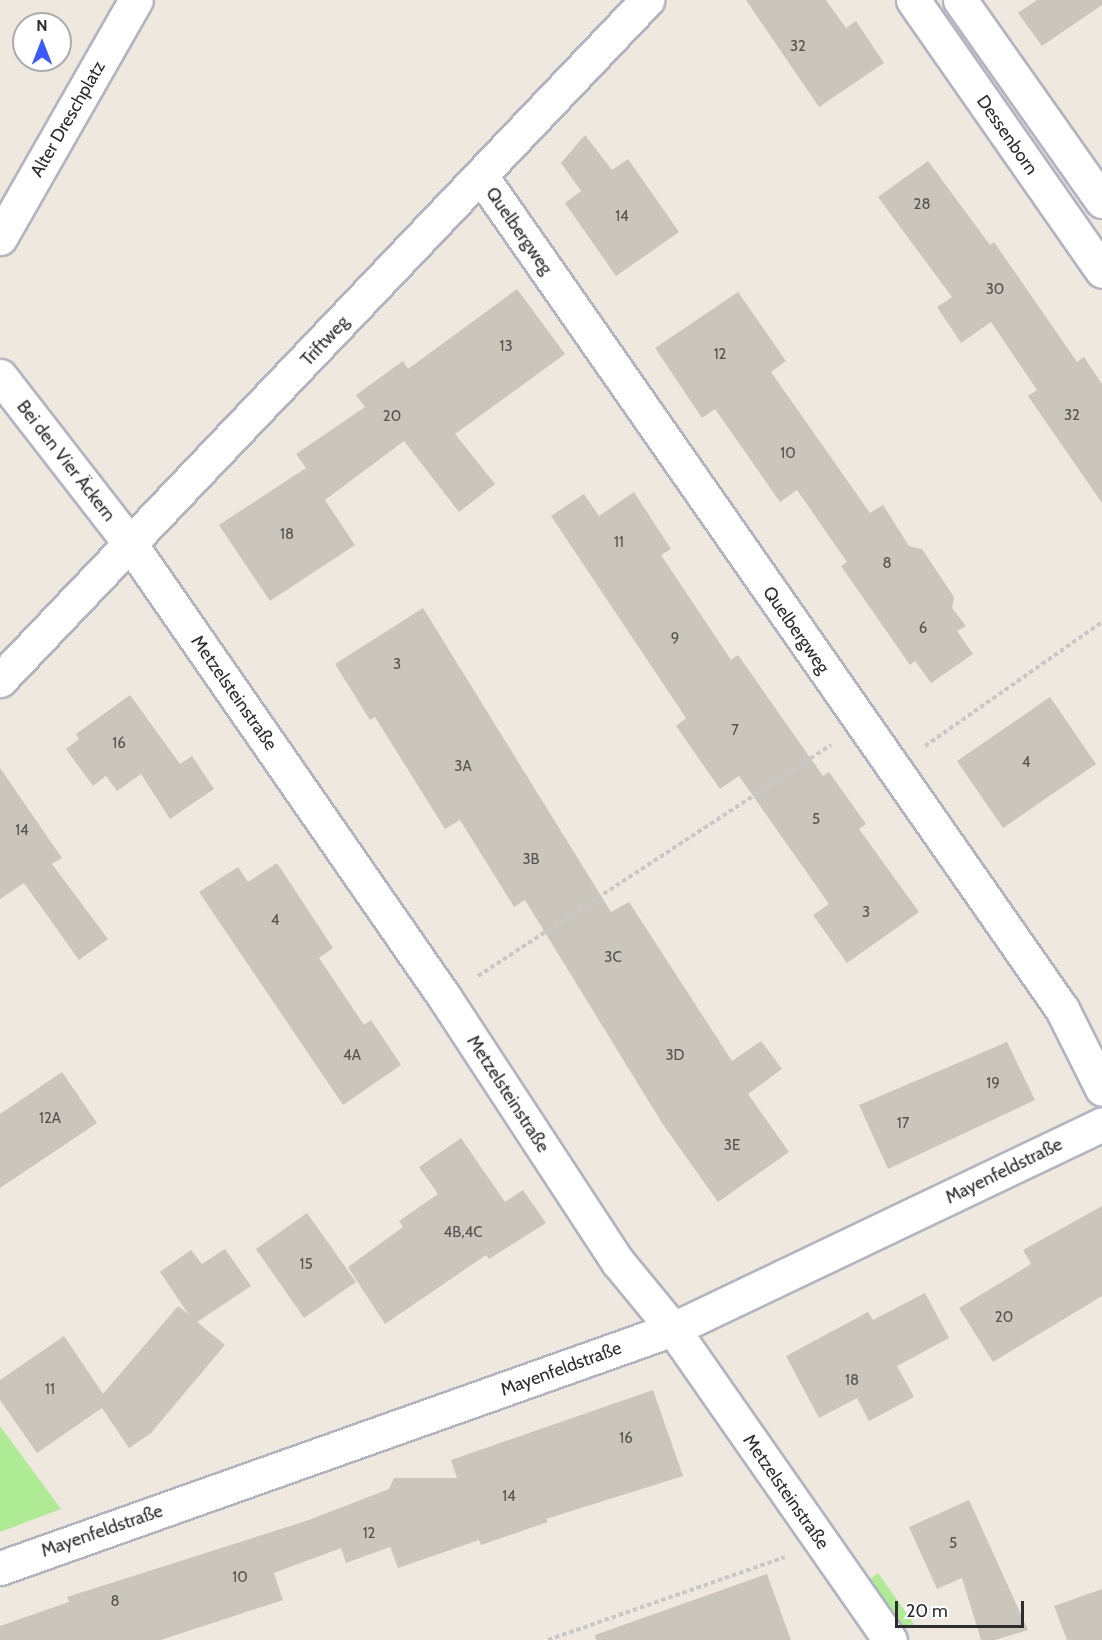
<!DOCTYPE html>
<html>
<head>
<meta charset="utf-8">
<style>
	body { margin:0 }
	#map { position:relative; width:1102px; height:1640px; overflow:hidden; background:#efe8de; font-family:Cabin,sans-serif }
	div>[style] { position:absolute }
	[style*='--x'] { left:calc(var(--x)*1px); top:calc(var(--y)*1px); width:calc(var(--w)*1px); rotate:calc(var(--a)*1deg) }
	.green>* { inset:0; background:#afeb95 }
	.building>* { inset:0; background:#cbc6bc }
	.path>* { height:4px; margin-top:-2px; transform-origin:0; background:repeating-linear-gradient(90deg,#c8c8c8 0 4.5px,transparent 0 7.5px) }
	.roads { filter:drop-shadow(2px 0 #b2b4c1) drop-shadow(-2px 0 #b2b4c1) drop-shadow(0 2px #b2b4c1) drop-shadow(0 -2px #b2b4c1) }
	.street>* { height:33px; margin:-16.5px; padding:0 16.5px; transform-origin:16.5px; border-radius:16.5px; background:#fff }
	span { translate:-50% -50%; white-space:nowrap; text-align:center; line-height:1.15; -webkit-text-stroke:4.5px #fff; paint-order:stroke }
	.number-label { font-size:15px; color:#545351 }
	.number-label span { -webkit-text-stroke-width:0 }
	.street-label { font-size:18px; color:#2d2d2d }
	.north { position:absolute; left:12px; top:12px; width:60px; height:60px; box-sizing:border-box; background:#fff; border:2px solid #ababab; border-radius:50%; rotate:0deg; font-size:16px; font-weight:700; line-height:24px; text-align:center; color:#2d2d2d }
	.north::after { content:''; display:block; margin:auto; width:21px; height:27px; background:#3b59ff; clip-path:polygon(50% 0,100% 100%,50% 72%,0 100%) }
	.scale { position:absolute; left:895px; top:1601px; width:129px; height:27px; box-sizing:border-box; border:3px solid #2d2d2d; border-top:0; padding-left:8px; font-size:18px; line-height:21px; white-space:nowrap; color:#2d2d2d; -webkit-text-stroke:4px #fff; paint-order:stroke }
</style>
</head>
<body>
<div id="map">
	<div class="green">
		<i style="clip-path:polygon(0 1426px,61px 1509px,0 1532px)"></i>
		<i style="clip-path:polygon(878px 1573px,914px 1624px,906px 1629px,870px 1579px)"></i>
	</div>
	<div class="building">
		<i style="clip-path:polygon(746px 0,826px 0,846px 28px,856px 21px,884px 63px,819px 107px)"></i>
		<i style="clip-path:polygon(1037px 0,1102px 0,1102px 5px,1042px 46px,1018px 13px)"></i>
		<i style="clip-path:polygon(585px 135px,612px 170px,628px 159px,679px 232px,616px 276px,565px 203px,581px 191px,561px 163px)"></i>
		<i style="clip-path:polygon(928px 161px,990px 245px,994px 242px,1077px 362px,1084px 357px,1102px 384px,1102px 503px,1028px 396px,1037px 390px,991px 322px,961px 343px,937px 307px,952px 297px,878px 197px)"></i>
		<i style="clip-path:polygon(517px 289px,565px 354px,455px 434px,495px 484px,459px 512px,404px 441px,325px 500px,355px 545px,270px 601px,219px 525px,306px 468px,296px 454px,365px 407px,356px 395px,403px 361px,408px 369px)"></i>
		<i style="clip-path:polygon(738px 292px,786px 361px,771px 372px,870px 513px,883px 505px,909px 546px,922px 549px,954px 597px,952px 608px,966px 626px,957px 631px,973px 654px,931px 683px,915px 661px,910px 665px,841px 566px,847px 562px,797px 490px,780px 502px,715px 409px,702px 418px,655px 348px)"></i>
		<i style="clip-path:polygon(634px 492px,671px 549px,661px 555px,731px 660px,738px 655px,823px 776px,829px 772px,866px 824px,859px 829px,919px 912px,847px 963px,813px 915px,829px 904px,739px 776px,720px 789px,676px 726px,686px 718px,551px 516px,584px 494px,599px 516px)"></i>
		<i style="clip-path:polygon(423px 608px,611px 912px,629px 902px,732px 1061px,761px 1041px,782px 1069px,748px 1094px,789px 1152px,718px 1202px,662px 1123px,525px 900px,514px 907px,460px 820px,445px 829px,375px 717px,370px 720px,335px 664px)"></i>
		<i style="clip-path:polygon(130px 695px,180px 764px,192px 756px,214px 789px,170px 819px,141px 774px,117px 791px,106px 776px,93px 786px,66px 749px,79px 739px,76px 734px)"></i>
		<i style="clip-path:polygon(1050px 697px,1096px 764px,1003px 828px,957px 761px)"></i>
		<i style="clip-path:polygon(0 768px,62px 858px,52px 864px,108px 939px,79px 960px,24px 883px,0 899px)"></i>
		<i style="clip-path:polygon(277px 863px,333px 948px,319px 958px,364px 1025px,371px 1020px,401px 1065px,343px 1105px,199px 892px,238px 867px,248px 882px)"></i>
		<i style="clip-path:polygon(1007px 1042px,1035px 1100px,888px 1169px,859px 1105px)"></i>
		<i style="clip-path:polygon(62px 1072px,97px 1123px,0 1188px,0 1114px)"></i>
		<i style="clip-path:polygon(461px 1138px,505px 1202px,523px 1190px,546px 1223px,489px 1259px,486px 1255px,385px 1324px,348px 1267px,403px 1227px,399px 1221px,438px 1194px,419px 1167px)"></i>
		<i style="clip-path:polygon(1102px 1206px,1102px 1296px,993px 1362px,959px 1308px,1031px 1264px,1023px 1250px)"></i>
		<i style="clip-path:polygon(307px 1213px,356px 1282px,304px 1318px,256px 1249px)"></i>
		<i style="clip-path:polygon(225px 1249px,251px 1286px,197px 1322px,225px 1345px,151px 1433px,129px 1448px,102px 1408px,37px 1453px,0 1400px,0 1380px,64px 1336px,103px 1394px,178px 1306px,189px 1315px,160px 1272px,191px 1250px,202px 1264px)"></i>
		<i style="clip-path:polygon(925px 1293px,949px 1338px,897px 1366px,914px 1397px,869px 1421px,857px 1398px,819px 1418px,786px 1356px,868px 1312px,873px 1320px)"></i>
		<i style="clip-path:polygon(653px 1390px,683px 1476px,546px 1519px,548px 1522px,481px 1545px,479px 1540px,398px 1568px,390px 1547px,346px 1563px,341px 1548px,274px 1573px,283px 1600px,161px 1640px,0 1640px,0 1626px,69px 1602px,67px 1597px,306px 1521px,389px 1489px,394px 1478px,457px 1478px,451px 1460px)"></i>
		<i style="clip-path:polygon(969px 1500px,1028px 1630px,995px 1640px,981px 1640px,962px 1578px,937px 1589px,909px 1527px)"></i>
		<i style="clip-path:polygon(767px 1574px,791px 1640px,596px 1640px,595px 1635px)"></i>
		<i style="clip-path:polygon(1102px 1589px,1102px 1640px,1067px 1640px,1054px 1606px)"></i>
	</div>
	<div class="path">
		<i style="--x:925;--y:746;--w:216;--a:-35"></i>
		<i style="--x:478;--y:976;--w:422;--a:-33.2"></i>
		<i style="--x:548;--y:1640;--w:251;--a:-19.3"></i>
	</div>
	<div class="roads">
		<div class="street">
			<i style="--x:913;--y:0;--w:330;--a:55.1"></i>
			<i style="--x:960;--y:0;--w:246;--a:54.8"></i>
			<i style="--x:481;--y:176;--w:1016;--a:55.11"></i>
			<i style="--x:1062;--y:1009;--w:89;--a:63.4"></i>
			<i style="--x:0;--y:238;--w:274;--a:-60.3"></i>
			<i style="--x:0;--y:376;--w:214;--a:52.2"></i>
			<i style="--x:131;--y:545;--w:551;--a:55.27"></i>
			<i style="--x:445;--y:998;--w:316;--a:56.8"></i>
			<i style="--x:618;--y:1262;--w:87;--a:50.6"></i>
			<i style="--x:673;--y:1329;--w:379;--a:55.1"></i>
			<i style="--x:0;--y:680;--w:939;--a:-46.42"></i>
			<i style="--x:0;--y:1568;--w:714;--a:-19.55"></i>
			<i style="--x:673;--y:1329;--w:475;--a:-25.5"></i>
		</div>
	</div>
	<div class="number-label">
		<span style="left:798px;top:47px">32</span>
		<span style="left:922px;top:205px">28</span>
		<span style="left:622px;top:217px">14</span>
		<span style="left:995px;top:290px">30</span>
		<span style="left:506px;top:347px">13</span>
		<span style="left:720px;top:355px">12</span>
		<span style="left:1072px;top:416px">32</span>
		<span style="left:392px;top:417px">20</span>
		<span style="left:788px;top:454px">10</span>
		<span style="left:287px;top:535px">18</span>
		<span style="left:619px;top:543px">11</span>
		<span style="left:887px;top:564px">8</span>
		<span style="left:923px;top:629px">6</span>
		<span style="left:675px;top:639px">9</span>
		<span style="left:397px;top:665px">3</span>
		<span style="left:735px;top:731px">7</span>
		<span style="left:119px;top:744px">16</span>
		<span style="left:1026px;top:763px">4</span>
		<span style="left:463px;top:767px">3A</span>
		<span style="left:816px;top:820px">5</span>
		<span style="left:22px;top:831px">14</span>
		<span style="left:531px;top:860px">3B</span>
		<span style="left:866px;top:913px">3</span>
		<span style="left:275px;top:921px">4</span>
		<span style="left:613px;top:958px">3C</span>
		<span style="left:352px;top:1056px">4A</span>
		<span style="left:675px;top:1056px">3D</span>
		<span style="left:993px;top:1084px">19</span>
		<span style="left:50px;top:1119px">12A</span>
		<span style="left:903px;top:1124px">17</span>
		<span style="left:732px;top:1146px">3E</span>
		<span style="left:463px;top:1233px">4B,4C</span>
		<span style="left:306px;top:1265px">15</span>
		<span style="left:1004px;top:1318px">20</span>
		<span style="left:852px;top:1381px">18</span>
		<span style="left:50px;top:1390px">11</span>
		<span style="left:626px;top:1439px">16</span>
		<span style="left:509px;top:1497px">14</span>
		<span style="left:369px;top:1534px">12</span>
		<span style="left:953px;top:1544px">5</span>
		<span style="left:240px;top:1578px">10</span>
		<span style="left:115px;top:1602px">8</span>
	</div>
	<div class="street-label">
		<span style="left:68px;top:119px;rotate:-60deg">Alter Dreschplatz</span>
		<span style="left:1007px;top:135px;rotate:55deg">Dessenborn</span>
		<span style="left:519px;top:231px;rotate:55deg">Quelbergweg</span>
		<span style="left:325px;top:341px;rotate:-47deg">Triftweg</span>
		<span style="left:66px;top:461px;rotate:52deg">Bei den Vier Äckern</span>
		<span style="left:796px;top:630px;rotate:55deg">Quelbergweg</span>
		<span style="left:234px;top:693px;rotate:55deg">Metzelsteinstraße</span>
		<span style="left:508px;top:1094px;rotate:57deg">Metzelsteinstraße</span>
		<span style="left:1004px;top:1171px;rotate:-26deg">Mayenfeldstraße</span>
		<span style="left:561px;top:1369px;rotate:-20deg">Mayenfeldstraße</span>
		<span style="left:786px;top:1492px;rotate:55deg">Metzelsteinstraße</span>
		<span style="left:102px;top:1531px;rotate:-19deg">Mayenfeldstraße</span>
	</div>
	<div class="north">N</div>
	<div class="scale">20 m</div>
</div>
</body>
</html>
